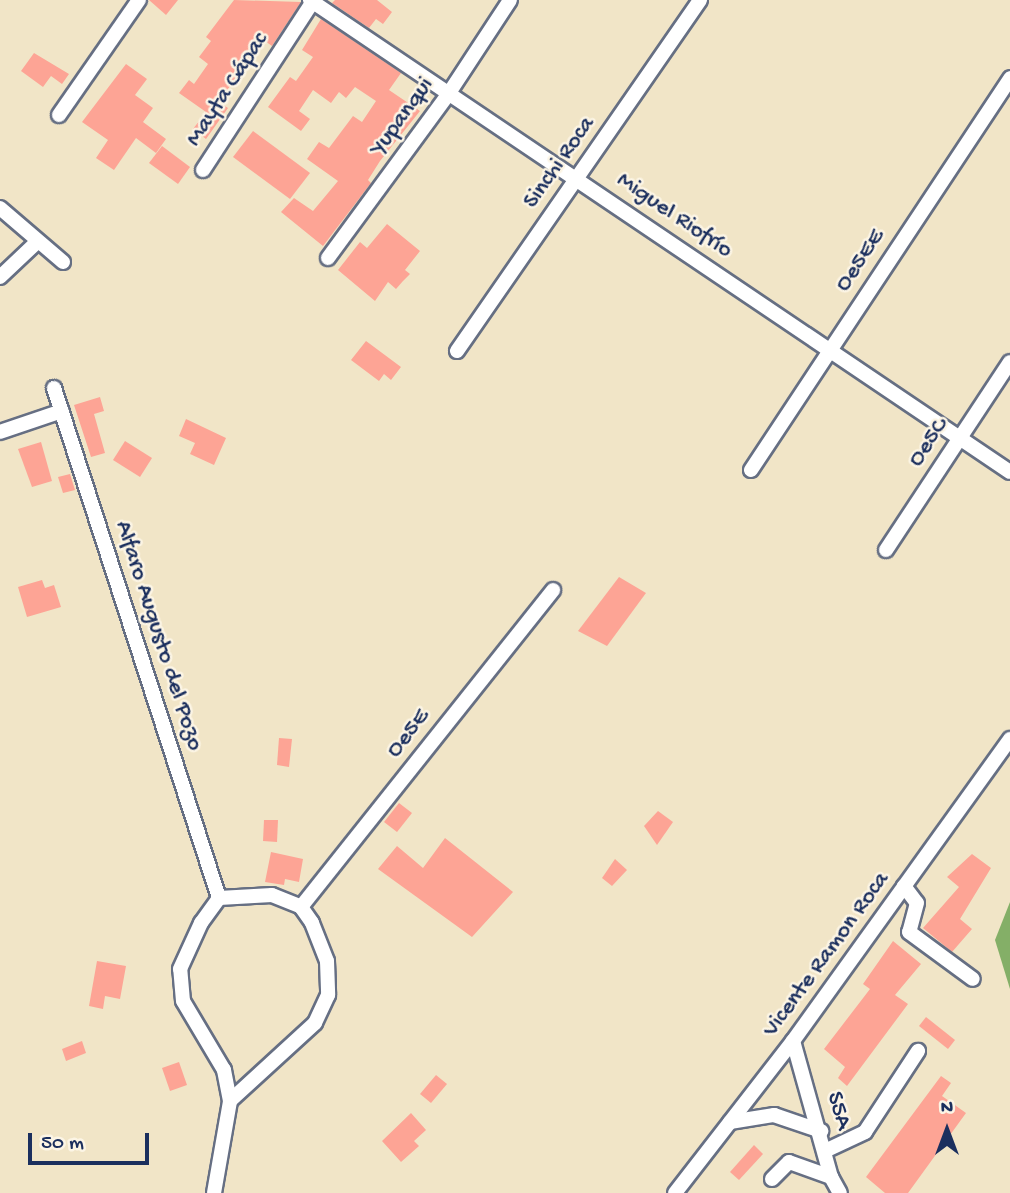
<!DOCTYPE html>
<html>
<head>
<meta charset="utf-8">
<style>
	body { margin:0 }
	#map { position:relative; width:1010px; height:1193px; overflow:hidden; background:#f1e5c7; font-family:"Gochi Hand",sans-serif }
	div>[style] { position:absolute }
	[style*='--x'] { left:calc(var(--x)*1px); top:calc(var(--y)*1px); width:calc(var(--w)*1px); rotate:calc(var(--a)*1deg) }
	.forest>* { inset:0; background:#84af67 }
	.building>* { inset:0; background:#fda495 }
	.roads { filter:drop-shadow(2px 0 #666f83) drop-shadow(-2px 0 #666f83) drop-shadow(0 2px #666f83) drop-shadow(0 -2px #666f83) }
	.minor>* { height:14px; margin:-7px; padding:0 7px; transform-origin:7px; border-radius:7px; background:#fff }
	span { translate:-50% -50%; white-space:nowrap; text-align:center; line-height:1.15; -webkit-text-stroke:5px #fcf5e5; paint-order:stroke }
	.street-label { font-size:24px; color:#1b2f5e }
	.north { position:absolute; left:912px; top:1095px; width:70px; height:70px; -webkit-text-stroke:5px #fcf5e5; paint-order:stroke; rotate:0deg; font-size:19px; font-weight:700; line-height:28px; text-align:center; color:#1b2f5e }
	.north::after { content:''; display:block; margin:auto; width:24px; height:32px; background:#1b2f5e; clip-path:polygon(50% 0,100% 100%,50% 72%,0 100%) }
	.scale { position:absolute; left:28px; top:1133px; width:121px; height:32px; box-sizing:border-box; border:4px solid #1b2f5e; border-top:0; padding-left:9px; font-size:21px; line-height:24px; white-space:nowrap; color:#1b2f5e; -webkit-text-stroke:5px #fcf5e5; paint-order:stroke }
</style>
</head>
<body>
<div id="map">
	<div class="forest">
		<i style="clip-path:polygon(1010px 902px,1010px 989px,995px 940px)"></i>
	</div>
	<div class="building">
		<i style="clip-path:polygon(149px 0,178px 0,166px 15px)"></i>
		<i style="clip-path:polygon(234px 0,301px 2px,272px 46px,265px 41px,244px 66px,219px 102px,228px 108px,206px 139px,193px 129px,206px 112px,179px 93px,189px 80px,194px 84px,208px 64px,199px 57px,211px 41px,206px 37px)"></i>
		<i style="clip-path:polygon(335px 0,377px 0,392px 12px,383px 24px,376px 19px,369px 28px,332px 3px)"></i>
		<i style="clip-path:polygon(321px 19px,401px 73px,389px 90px,420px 111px,380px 161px,368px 180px,371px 183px,323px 246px,281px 212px,294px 198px,313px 211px,338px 181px,307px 159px,319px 142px,329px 148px,353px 116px,362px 122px,376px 101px,355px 87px,346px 98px,339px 92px,331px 103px,313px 90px,299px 111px,310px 119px,301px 131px,268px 107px,290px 77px,296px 81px,313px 57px,302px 50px)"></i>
		<i style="clip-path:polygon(34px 53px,69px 74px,62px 84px,51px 76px,43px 87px,21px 71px)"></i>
		<i style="clip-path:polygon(126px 64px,147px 79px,135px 95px,153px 108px,143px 122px,166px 139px,156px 153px,136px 138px,114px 170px,96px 158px,108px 140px,82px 122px)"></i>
		<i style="clip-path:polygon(253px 131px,310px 173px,290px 199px,233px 157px)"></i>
		<i style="clip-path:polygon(162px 146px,190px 167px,178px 184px,149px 163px)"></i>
		<i style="clip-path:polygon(387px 224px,420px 251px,405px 270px,410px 274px,403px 281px,396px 289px,388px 282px,375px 301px,338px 270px,360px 242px,367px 248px)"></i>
		<i style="clip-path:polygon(366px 341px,401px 367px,391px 380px,384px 374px,379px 381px,351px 360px)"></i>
		<i style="clip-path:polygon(100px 397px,104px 411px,94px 414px,105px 453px,91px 457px,74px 405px)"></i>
		<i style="clip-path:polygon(186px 419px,226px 438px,214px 465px,190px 454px,195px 443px,179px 436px)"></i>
		<i style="clip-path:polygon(125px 441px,152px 458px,140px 477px,113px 460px)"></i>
		<i style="clip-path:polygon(41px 442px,52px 481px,32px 487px,18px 449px)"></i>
		<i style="clip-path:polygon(70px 474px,75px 490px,63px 493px,58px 477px)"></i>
		<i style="clip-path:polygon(619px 577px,646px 593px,607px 646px,578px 631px)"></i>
		<i style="clip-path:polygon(42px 580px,45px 588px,54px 585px,61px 607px,27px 617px,18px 587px)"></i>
		<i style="clip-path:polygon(279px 738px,292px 739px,289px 767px,277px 765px)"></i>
		<i style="clip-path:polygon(399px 803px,412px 813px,397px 832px,384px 822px)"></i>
		<i style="clip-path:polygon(658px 811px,673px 822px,657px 845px,644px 826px)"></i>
		<i style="clip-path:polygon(264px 820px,278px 820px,277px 842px,263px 841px)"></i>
		<i style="clip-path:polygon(445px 838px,513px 892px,472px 937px,378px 869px,397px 846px,423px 868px)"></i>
		<i style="clip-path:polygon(271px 852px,303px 859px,299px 882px,285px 879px,284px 885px,265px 882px)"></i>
		<i style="clip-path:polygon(972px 854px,991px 868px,960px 919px,972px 929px,952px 952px,923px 928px,959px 887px,947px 877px)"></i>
		<i style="clip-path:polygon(615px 859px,627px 870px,612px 886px,602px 878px)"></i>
		<i style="clip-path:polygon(893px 941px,921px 964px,895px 995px,908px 1004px,847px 1086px,838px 1078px,845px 1067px,824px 1049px,870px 989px,863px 984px)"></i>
		<i style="clip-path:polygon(97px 961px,126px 966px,120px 999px,105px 996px,103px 1009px,89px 1006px)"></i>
		<i style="clip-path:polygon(926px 1017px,955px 1040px,948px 1049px,919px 1026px)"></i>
		<i style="clip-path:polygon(82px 1041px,86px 1053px,66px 1061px,62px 1049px)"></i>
		<i style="clip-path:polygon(179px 1062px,187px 1085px,170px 1091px,162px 1068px)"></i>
		<i style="clip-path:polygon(436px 1075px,447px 1084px,431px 1103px,420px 1094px)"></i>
		<i style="clip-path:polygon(941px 1076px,951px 1083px,942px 1096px,966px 1113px,908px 1193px,885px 1193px,866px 1177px)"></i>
		<i style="clip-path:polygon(411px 1113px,426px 1130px,414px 1141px,419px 1146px,401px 1162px,382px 1141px)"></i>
		<i style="clip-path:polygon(754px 1145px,763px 1154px,739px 1180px,730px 1172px)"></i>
	</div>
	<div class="roads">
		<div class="minor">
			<i style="--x:310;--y:0;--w:844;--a:33.99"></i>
			<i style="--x:59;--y:115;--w:140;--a:-55.2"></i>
			<i style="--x:203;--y:170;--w:203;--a:-56.9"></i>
			<i style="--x:0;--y:208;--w:83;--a:40.6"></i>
			<i style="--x:328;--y:258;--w:205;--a:-53.7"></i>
			<i style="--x:449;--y:93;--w:111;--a:-56.7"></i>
			<i style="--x:0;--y:277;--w:50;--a:-43.4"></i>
			<i style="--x:457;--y:351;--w:427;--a:-55.3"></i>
			<i style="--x:54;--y:388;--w:536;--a:72.07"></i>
			<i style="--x:0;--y:432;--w:65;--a:-18.7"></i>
			<i style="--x:751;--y:470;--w:470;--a:-56.5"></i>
			<i style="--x:886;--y:550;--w:225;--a:-56.6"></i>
			<i style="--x:904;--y:886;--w:21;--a:53"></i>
			<i style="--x:917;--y:903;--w:30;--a:105"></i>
			<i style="--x:909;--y:932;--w:79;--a:36.3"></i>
			<i style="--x:301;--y:907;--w:405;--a:-51.5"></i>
			<i style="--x:793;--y:1041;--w:141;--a:74.4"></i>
			<i style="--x:831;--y:1177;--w:18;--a:61"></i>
			<i style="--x:730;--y:1122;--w:45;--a:-9"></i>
			<i style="--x:774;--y:1115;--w:50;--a:18.8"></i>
			<i style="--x:827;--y:1150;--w:42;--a:-25.3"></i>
			<i style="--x:865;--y:1132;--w:97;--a:-56.8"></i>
			<i style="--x:772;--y:1179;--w:24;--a:-45"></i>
			<i style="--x:789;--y:1162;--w:45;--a:19.7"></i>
			<i style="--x:214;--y:1193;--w:93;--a:-80.1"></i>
			<i style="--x:230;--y:1101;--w:32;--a:-101"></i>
			<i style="--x:224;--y:1070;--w:80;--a:-120.7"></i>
			<i style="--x:183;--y:1001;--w:32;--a:-95"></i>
			<i style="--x:180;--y:969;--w:51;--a:-65.5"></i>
			<i style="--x:201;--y:923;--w:31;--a:-54"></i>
			<i style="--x:219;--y:898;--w:53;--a:-3.2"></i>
			<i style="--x:272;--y:895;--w:31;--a:22"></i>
			<i style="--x:301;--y:907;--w:19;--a:55"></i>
			<i style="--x:312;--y:923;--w:41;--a:68.5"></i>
			<i style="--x:327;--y:961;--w:34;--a:88"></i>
			<i style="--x:328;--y:995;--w:31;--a:115"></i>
			<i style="--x:315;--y:1023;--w:115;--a:137.5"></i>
			<i style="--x:675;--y:1193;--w:192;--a:-52.2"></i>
			<i style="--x:793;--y:1041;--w:372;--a:-54.3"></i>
		</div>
	</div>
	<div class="street-label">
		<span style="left:228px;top:90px;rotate:-57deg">Mayta Cápac</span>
		<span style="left:403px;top:117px;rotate:-54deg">Yupanqui</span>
		<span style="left:560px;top:163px;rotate:-55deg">Sinchi Roca</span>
		<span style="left:674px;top:216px;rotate:34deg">Miguel Riofrío</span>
		<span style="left:861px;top:261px;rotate:-56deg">Oe5EE</span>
		<span style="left:929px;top:443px;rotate:-57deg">Oe5C</span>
		<span style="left:158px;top:636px;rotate:72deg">Alfaro Augusto del Pozo</span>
		<span style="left:409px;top:734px;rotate:-52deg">Oe5E</span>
		<span style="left:827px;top:955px;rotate:-54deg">Vicente Ramon Roca</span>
		<span style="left:838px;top:1111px;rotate:73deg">S5A</span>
	</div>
	<div class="north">N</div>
	<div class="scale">50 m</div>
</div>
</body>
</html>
